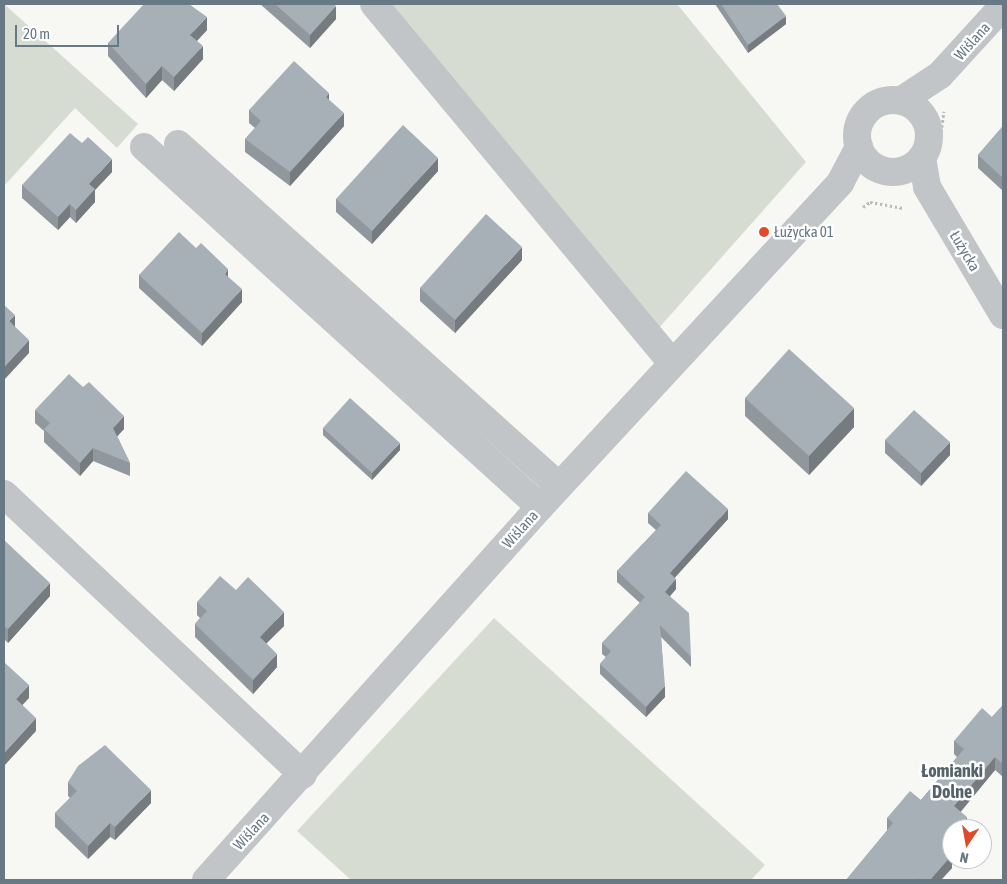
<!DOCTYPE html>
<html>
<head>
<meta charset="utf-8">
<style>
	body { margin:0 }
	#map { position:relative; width:1007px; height:884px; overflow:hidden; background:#f7f7f4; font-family:"Asap Condensed",sans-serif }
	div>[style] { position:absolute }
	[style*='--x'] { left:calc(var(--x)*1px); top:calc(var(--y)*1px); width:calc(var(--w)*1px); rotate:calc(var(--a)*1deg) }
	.green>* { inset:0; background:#d7dcd3 }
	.path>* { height:3px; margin-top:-1.5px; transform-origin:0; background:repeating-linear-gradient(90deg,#b9bcbf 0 2.5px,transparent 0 5px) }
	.minor>* { height:28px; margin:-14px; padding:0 14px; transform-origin:14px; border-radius:14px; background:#c1c5c8 }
	.minor>.ring { margin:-14px; padding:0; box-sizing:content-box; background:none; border:28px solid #c1c5c8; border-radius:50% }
	.wall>* { inset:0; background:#90979d }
	.shaded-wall>* { inset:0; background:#757b7f }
	.building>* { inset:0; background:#a7b0b6 }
	.dots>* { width:14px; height:14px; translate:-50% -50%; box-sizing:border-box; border:2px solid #fff; border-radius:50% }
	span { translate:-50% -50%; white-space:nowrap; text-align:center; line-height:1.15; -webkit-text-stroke:5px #fff; paint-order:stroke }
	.street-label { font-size:15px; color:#677985 }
	.poi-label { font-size:15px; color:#677985 }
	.left { translate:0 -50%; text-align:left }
	.quarter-label { font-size:18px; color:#54626a; font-weight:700 }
	.frame { position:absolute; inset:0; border:5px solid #677985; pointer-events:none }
	.north { position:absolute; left:942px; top:819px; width:50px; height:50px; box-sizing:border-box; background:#fff; border:1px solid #c2c9ce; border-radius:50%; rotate:192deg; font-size:14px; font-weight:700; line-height:20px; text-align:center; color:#677985 }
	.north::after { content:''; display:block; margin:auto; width:18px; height:22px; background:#e1492b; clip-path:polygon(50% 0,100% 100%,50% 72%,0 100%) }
	.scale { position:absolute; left:15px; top:25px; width:104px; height:22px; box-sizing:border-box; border:2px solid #677985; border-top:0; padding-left:6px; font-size:15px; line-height:18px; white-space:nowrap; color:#677985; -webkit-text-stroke:4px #fff; paint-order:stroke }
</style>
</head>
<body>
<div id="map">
	<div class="green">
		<i style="clip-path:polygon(4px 4px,138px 124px,117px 148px,75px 108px,4px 186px)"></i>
		<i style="clip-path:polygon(389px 4px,677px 4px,806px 162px,658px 329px)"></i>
		<i style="clip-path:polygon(494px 618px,765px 865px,751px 880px,351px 880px,297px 831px)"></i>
	</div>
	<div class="path">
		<i style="--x:941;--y:132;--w:21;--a:-82"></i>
		<i style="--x:863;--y:207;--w:9;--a:-36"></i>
		<i style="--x:870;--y:202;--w:34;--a:10"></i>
	</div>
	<div class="minor">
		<i style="--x:374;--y:4;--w:467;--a:50.3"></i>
		<i class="ring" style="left:857px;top:100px;width:44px;height:44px"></i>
		<i style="--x:902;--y:100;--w:45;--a:-33.3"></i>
		<i style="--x:940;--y:75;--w:93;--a:-47.6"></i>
		<i style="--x:178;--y:144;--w:512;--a:41.91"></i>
		<i style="--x:144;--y:147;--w:535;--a:42.27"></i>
		<i style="--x:922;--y:158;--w:29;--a:80"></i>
		<i style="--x:927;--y:187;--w:149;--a:59.3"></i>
		<i style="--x:4;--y:494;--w:410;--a:43.2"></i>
		<i style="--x:206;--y:880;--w:501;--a:-48.16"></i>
		<i style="--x:540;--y:507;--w:442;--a:-47.2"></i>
		<i style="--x:840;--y:183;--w:41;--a:-62.2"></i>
	</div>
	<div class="wall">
		<i style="clip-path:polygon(260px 4px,334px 4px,336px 19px,310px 48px)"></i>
		<i style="clip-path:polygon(715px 4px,777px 4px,786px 24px,748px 53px)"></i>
		<i style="clip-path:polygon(207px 30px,197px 41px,203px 59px,174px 91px,162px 80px,146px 98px,108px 56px,108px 43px)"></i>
		<i style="clip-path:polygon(329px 100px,344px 126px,290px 186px,245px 152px,245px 139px,255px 128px,249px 123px,249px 110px)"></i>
		<i style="clip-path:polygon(1003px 126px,1003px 191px,978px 168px,978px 155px)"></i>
		<i style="clip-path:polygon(438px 171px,372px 244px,336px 212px,336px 199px)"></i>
		<i style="clip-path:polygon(112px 172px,95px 190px,95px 202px,76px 223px,70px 217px,58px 230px,22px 198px,22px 185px)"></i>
		<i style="clip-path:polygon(196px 248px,228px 277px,242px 302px,202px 346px,139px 288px,139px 275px)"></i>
		<i style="clip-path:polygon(522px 260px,455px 333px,420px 301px,420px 288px)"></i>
		<i style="clip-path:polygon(745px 398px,854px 427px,809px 475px,745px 416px)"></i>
		<i style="clip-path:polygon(35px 410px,124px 429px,117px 436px,130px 463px,130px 476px,93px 461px,80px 476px,44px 442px,44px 431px,35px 423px)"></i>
		<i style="clip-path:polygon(323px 428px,400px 450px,372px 480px,323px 435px)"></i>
		<i style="clip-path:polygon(885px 440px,950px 455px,921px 486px,885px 453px)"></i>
		<i style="clip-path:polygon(648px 513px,728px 519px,675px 577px,676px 589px,670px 596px,691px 657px,691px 667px,661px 637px,665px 697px,646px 717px,600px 674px,600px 664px,606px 657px,602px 654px,602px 643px,640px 603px,617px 582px,617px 571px,656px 530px,648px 523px)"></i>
		<i style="clip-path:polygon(4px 540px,50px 596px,8px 643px,4px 639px)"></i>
		<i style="clip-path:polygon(236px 590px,284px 626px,266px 643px,277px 667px,253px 694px,195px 637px,195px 624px,200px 618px,197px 615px,197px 602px)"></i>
		<i style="clip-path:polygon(1003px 705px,1003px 777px,995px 770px,960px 812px,967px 829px,952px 829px,952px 848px,948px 852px,952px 868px,941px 880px,846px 880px,887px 831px,887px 818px,921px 800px,957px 757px,954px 754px,954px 741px,992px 717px)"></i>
		<i style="clip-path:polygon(68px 782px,151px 803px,115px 840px,110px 837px,88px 859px,55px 827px,55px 813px,70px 798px,68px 796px)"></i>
	</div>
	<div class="shaded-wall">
		<i style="clip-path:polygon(336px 6px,336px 19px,310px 48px,310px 35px)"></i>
		<i style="clip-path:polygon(786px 16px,786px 24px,748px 53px,748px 45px)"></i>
		<i style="clip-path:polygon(207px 17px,207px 30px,190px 48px,190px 35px)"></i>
		<i style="clip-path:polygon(203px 46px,203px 59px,174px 91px,174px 77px)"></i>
		<i style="clip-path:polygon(162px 66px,162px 80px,146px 98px,146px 84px)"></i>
		<i style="clip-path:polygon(329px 93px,329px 106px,326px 97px)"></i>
		<i style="clip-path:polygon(344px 113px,344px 126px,290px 186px,290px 172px)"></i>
		<i style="clip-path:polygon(438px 158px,438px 171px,372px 244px,372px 231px)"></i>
		<i style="clip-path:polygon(112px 159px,112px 172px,95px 190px,95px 202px,76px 223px,76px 210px,89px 184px)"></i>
		<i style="clip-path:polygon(70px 204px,70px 217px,58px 230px,58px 217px)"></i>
		<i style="clip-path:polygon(522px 247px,522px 260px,455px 333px,455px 320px)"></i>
		<i style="clip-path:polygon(228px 269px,228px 282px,225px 274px)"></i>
		<i style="clip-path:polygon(242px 289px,242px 302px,202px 346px,202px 333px)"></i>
		<i style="clip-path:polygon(15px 315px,15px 328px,9px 321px)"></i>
		<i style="clip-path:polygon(29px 340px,29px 353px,4px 380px,4px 367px)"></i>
		<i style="clip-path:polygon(854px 408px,854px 427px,809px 475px,809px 456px)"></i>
		<i style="clip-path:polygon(124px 416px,124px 429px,113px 441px,113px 428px)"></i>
		<i style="clip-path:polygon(950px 442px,950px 455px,921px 486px,921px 473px)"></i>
		<i style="clip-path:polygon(400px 443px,400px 450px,372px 480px,372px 473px)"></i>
		<i style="clip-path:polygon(93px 448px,93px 461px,80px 476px,80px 463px)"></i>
		<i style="clip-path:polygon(728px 509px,728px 519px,670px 583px,670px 573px)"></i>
		<i style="clip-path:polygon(676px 579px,676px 589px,665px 602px,665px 592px)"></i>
		<i style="clip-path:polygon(50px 583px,50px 596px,8px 643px,8px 629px)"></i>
		<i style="clip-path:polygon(284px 612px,284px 626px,260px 650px,260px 637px)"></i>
		<i style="clip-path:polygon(277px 654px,277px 667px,253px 694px,253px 680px)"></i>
		<i style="clip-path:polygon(29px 685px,29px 698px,16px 712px,16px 699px)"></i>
		<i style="clip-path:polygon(665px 686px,665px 697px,646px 717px,646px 707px)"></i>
		<i style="clip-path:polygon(36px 718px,36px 731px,4px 766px,4px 753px)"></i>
		<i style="clip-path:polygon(995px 757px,995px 770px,954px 820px,954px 806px)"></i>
		<i style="clip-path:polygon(151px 790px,151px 803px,115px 840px,115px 827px)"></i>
		<i style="clip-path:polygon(967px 817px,967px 829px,957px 829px)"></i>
		<i style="clip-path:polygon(110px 823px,110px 837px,88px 859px,88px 846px)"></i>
		<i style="clip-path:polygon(952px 835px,952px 848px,942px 860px,942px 846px)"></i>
		<i style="clip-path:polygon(952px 855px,952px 868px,941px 880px,930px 880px)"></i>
	</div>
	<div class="building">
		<i style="clip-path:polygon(144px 4px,189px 4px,207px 17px,190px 35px,203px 46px,174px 77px,162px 66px,146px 84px,108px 43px)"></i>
		<i style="clip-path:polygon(275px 4px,334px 4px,336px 6px,310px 35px)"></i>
		<i style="clip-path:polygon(721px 4px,777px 4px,786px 16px,748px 45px)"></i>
		<i style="clip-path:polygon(294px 61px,329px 93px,326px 97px,344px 113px,290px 172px,245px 139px,261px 121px,249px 110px)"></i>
		<i style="clip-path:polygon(403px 125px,438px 158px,372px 231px,336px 199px)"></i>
		<i style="clip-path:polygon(1003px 126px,1003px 178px,978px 155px)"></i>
		<i style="clip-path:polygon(70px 133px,82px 143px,88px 137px,112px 159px,89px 184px,95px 189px,76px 210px,70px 204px,58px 217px,22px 185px)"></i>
		<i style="clip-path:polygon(486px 214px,522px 247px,455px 320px,420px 288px)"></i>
		<i style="clip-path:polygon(179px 232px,196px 248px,201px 243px,228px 269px,225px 274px,242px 289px,202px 333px,139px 275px)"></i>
		<i style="clip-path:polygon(4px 305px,15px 315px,9px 321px,29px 340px,4px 367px)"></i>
		<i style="clip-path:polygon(789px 349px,854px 408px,809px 456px,745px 398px)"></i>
		<i style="clip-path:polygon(69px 374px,83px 387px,89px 382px,124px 416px,113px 428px,130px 463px,93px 448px,80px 463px,44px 429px,50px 423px,35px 410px)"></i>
		<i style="clip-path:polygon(350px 398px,400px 443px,372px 473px,323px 428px)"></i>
		<i style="clip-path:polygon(914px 410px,950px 442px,921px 473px,885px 440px)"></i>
		<i style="clip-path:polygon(686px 471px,728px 509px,670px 573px,676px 579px,665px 592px,689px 613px,691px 657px,660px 625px,665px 686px,646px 707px,600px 664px,611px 651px,602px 643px,645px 597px,617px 571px,661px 525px,648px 513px)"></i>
		<i style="clip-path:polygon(4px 540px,50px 583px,8px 629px,4px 626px)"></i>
		<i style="clip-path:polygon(220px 576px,236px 590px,248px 577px,284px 612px,260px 637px,277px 654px,253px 680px,195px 624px,207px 611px,197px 602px)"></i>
		<i style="clip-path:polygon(4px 662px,29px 685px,16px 699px,36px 718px,4px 753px)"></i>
		<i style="clip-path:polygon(1003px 705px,1003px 764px,995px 757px,954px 806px,967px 817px,957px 829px,952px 829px,952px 835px,942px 846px,952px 855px,930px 880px,920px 880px,918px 878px,917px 880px,846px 880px,893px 823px,887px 818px,910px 791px,921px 800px,964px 749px,954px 741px,982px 708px,992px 717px)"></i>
		<i style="clip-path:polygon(105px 745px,151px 790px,115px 827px,110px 823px,88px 846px,55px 813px,77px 791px,68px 782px,78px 766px)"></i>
	</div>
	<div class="dots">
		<i style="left:764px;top:232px;background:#e1492b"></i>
	</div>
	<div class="street-label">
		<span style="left:972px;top:41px;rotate:-48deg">Wiślana</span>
		<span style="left:965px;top:251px;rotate:59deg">Łużycka</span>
		<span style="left:520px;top:529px;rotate:-48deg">Wiślana</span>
		<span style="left:251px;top:831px;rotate:-47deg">Wiślana</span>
	</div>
	<div class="poi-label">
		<span class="left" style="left:774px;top:232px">Łużycka 01</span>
	</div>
	<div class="quarter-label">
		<span style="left:952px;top:782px">Łomianki<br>Dolne</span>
	</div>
	<div class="frame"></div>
	<div class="north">N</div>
	<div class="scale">20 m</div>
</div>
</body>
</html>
